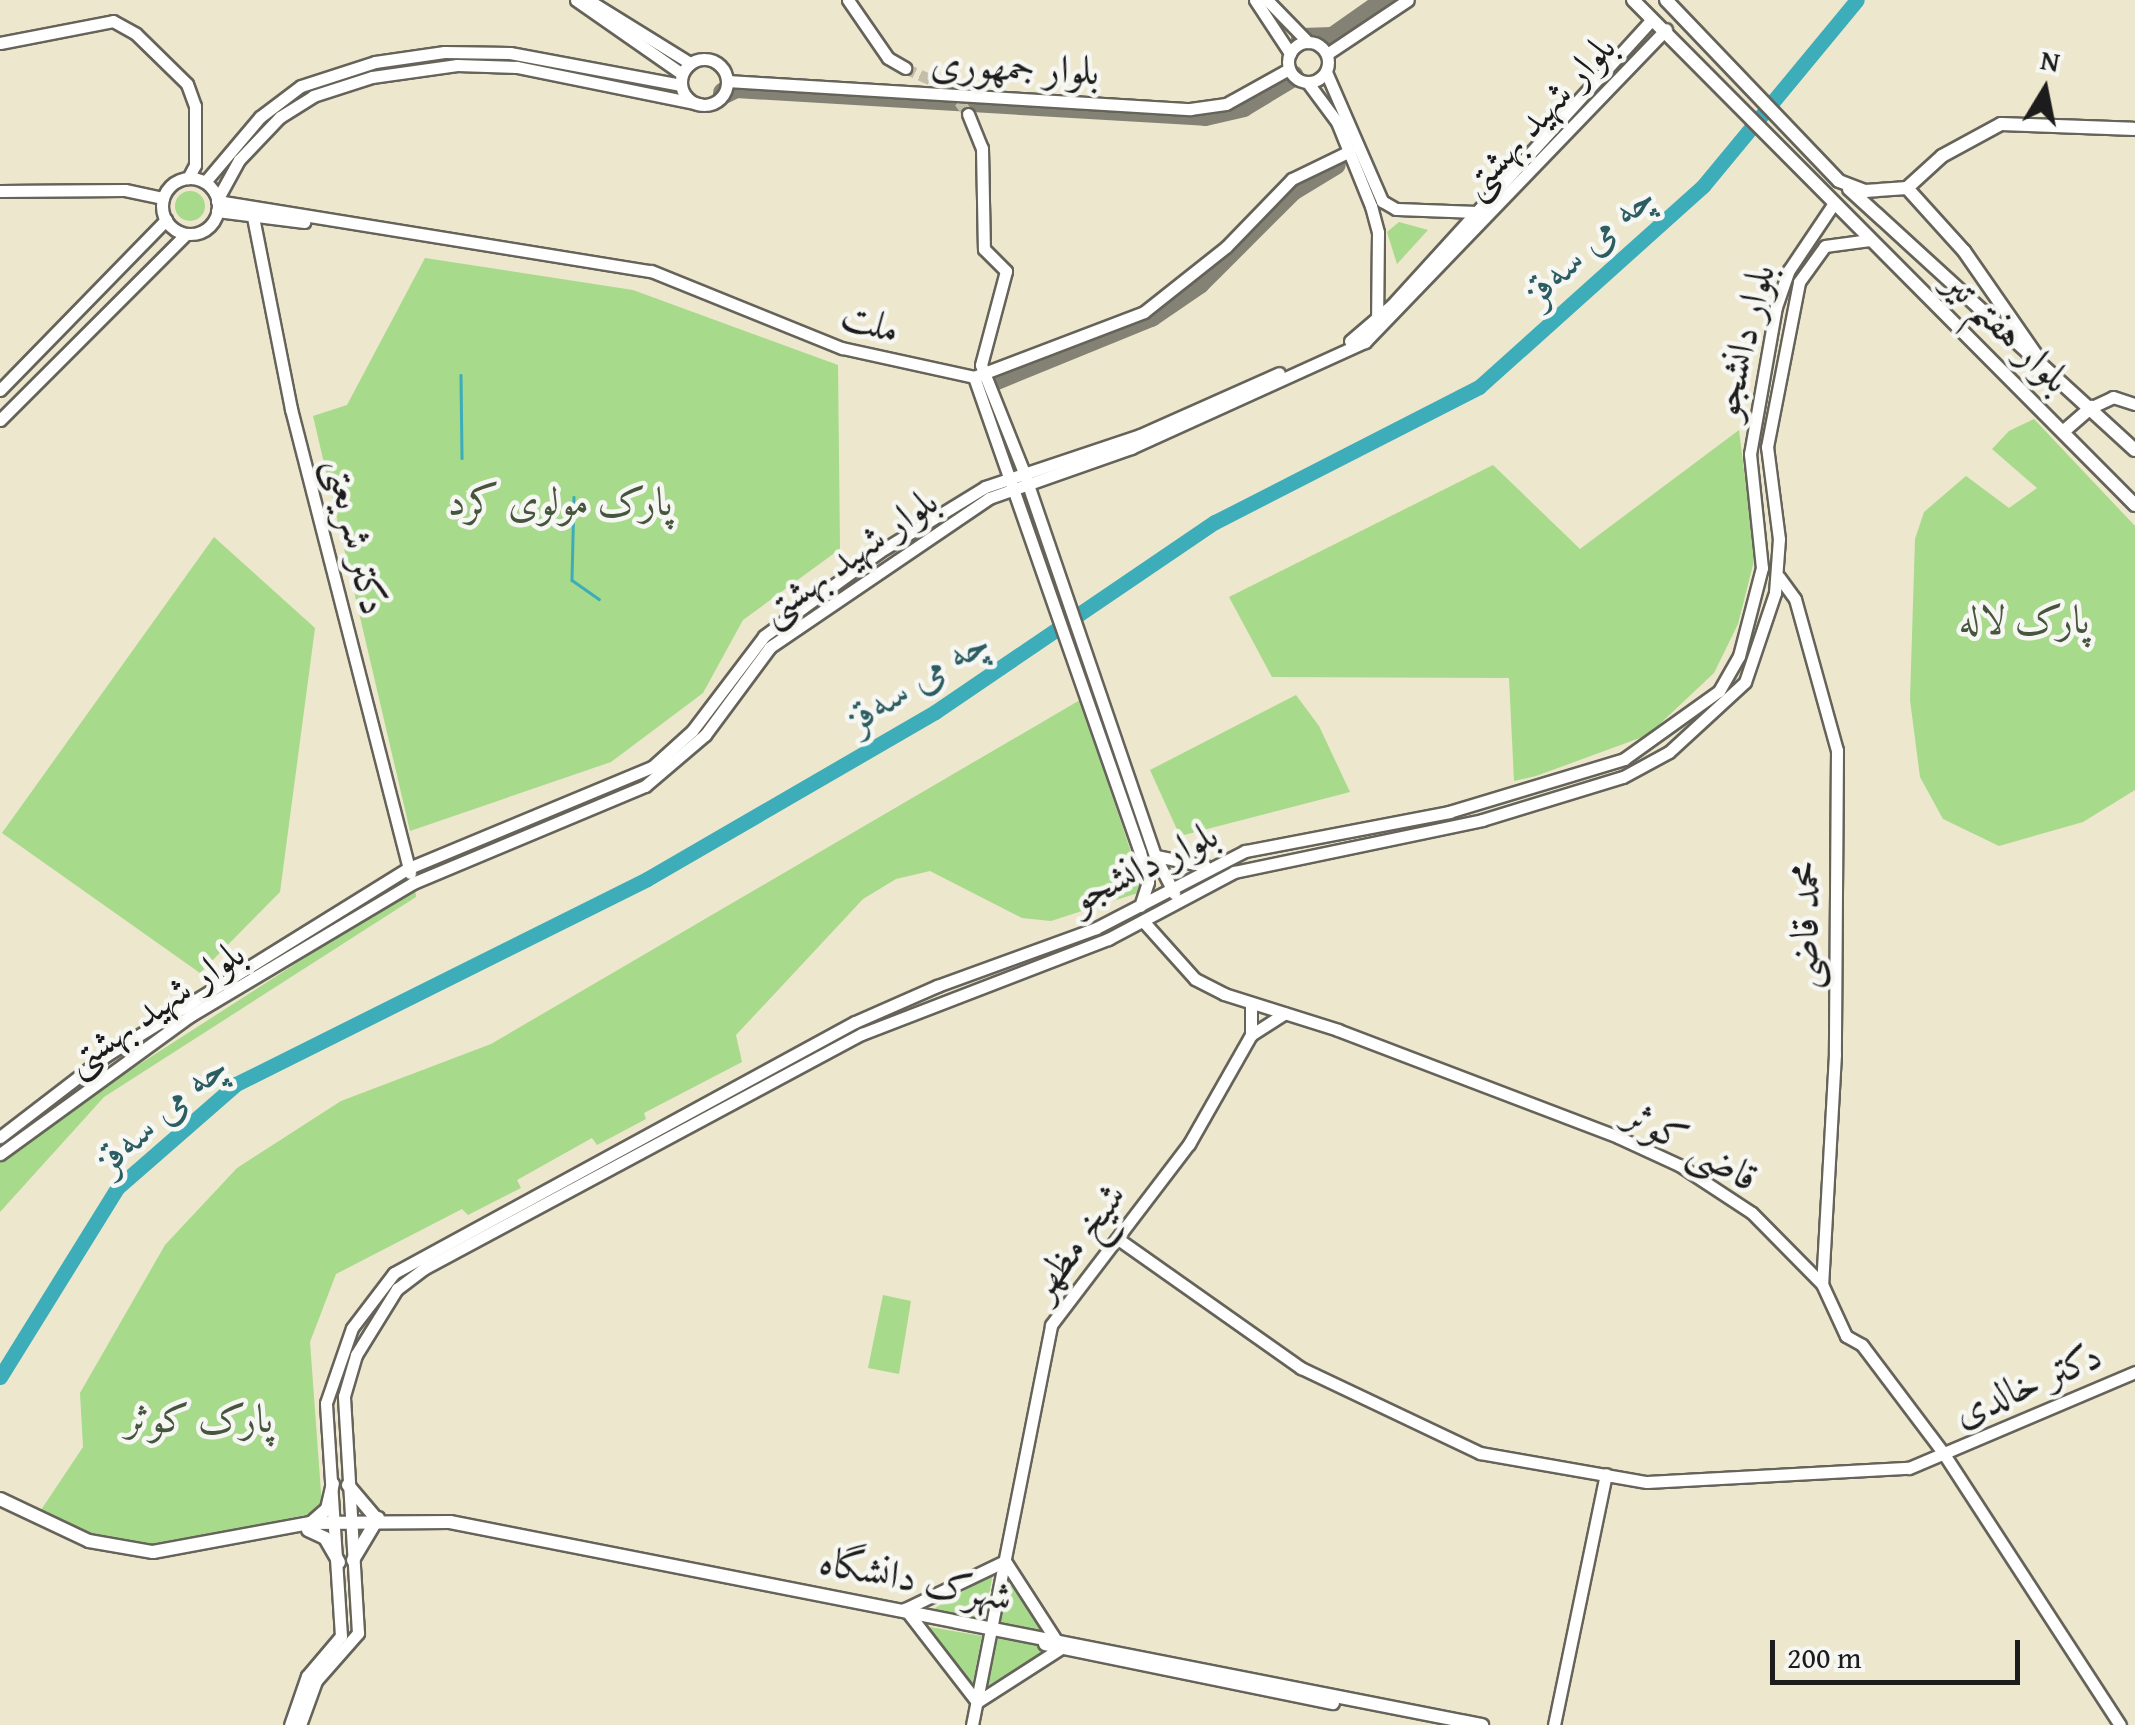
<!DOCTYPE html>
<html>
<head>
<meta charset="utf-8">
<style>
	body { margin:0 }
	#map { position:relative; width:2135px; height:1725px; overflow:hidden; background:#ece7cd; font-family:"Gentium Book Plus",Amiri,serif }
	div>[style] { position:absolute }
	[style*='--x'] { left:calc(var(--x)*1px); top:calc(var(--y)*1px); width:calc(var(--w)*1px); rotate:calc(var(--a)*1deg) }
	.green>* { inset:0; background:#a7da8a }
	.round { border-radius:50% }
	.stream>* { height:2.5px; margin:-1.25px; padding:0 1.25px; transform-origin:1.25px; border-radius:1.25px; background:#3dadb9 }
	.river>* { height:15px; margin:-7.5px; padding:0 7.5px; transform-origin:7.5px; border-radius:7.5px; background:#3dadb9 }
	.taxiway>* { height:22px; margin:-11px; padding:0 11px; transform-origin:11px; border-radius:11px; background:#848274 }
	.secondary-tunnel>* { height:11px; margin-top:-5.5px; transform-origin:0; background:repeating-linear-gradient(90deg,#c2beaa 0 11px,transparent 0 16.5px) }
	.roads { filter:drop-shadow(2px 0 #65635a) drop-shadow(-2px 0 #65635a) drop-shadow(0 2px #65635a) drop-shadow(0 -2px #65635a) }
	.secondary>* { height:11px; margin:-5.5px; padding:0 5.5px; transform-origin:5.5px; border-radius:5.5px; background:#fff }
	.secondary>.ring { margin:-5.5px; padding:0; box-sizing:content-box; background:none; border:11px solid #fff; border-radius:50% }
	.primary>* { height:12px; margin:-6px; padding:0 6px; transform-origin:6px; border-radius:6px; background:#fff }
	span { translate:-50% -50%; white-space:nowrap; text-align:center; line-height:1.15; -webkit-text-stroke:9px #f6f6f2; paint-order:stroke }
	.street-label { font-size:40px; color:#1c1c1c }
	.park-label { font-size:40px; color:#46553d }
	.water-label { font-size:42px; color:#2b5d63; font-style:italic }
	.north { position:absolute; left:1995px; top:40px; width:100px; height:100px; -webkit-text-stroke:8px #f6f6f2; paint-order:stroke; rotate:10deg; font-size:28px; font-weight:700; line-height:40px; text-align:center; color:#1c1c1c }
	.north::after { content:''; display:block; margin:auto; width:35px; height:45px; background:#1c1c1c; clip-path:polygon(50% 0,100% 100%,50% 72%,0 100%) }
	.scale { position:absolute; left:1770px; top:1640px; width:250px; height:45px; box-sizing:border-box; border:5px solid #1c1c1c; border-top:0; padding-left:12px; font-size:30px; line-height:35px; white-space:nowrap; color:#1c1c1c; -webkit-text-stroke:8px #f6f6f2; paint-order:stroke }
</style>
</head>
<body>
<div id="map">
	<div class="green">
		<i class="round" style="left:175px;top:191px;width:30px;height:30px"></i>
		<i style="clip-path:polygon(1399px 222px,1428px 230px,1397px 264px,1387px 232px)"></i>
		<i style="clip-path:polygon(425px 258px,633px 290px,838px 365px,840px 549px,743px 620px,703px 693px,611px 762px,410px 831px,313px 416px,347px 405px)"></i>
		<i style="clip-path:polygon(2034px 419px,2135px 526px,2135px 790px,2083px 822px,1999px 846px,1943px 819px,1920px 777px,1910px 700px,1915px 539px,1924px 512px,1966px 476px,2009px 508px,2037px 488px,1992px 449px,2009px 431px)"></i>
		<i style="clip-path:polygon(1739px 430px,1755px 557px,1738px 624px,1714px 673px,1648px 735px,1536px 776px,1514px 781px,1509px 678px,1272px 677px,1229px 597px,1493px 465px,1580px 549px)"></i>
		<i style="clip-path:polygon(214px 537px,315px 628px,280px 892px,200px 973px,2px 833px)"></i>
		<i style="clip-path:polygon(1296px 695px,1319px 726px,1350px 792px,1180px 836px,1150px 770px)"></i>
		<i style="clip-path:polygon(1080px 700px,1144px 891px,1051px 921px,1022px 918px,930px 871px,896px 879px,863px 899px,736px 1035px,742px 1062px,644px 1113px,646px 1119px,597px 1145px,592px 1138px,517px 1180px,521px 1188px,468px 1215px,462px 1209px,336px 1274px,310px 1342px,322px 1506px,310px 1514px,154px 1547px,84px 1537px,41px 1510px,83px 1447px,80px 1393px,165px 1245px,237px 1168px,341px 1101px,491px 1044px)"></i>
		<i style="clip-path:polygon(415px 887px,416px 897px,104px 1097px,0 1212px,0 1161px,37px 1130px)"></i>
		<i style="clip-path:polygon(883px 1295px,911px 1301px,899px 1374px,868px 1368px)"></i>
		<i style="clip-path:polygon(993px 1574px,984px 1620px,930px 1611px)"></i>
		<i style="clip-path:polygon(1008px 1578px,1051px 1633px,998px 1623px)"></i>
		<i style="clip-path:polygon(924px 1626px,982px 1636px,972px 1687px)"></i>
		<i style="clip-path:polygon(996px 1638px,1052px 1648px,987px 1686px)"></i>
	</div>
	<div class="stream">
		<i style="--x:461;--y:375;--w:83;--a:89.3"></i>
		<i style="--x:574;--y:497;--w:83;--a:91.4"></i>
		<i style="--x:572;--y:580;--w:33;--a:35"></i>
	</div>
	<div class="river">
		<i style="--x:0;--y:1377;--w:224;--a:-58.2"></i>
		<i style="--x:118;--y:1187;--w:157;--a:-41.1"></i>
		<i style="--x:236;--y:1084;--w:459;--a:-26.5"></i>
		<i style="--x:647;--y:879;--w:333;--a:-30.1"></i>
		<i style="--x:935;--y:712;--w:338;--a:-34.2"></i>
		<i style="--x:1215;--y:522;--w:297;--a:-27.1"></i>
		<i style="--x:1479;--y:387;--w:301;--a:-41.9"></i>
		<i style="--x:1703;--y:186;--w:241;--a:-50.4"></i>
	</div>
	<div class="taxiway">
		<i style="--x:1302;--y:39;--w:31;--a:-2"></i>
		<i style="--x:1333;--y:38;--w:66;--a:-35.1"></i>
		<i style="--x:724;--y:93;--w:13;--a:-27"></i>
		<i style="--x:736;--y:87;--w:470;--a:3.4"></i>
		<i style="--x:1205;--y:115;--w:39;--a:-13"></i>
		<i style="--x:1243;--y:106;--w:58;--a:-31"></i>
		<i style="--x:989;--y:382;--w:175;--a:-22.2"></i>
		<i style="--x:1151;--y:316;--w:58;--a:-34.5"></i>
		<i style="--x:1199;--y:283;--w:132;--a:-45"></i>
		<i style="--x:1292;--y:190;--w:50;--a:-31.2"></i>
	</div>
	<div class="secondary-tunnel">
		<i style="--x:905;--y:68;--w:49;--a:24"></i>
		<i style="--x:950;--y:88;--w:32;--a:55"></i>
	</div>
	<div class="roads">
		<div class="secondary">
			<i style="--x:576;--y:0;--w:129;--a:34.9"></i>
			<i style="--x:588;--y:0;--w:120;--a:31.7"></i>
			<i style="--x:848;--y:0;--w:70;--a:55.4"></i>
			<i style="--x:888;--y:58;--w:20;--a:30"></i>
			<i style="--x:1255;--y:0;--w:64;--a:56.6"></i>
			<i style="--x:1267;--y:0;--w:59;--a:45.7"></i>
			<i class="ring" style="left:1288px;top:42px;width:29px;height:29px"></i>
			<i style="--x:0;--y:43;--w:115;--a:-11"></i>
			<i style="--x:113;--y:21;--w:26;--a:29"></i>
			<i style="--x:136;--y:34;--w:71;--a:44.4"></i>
			<i style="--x:187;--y:84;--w:23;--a:70"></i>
			<i style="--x:195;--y:106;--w:59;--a:90"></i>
			<i style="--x:195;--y:165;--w:15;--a:118"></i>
			<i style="--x:1327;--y:54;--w:97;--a:-33.7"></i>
			<i class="ring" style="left:681px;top:59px;width:35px;height:35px"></i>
			<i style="--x:1326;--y:72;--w:141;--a:66.5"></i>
			<i style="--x:1382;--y:201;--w:16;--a:30"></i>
			<i style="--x:1396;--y:209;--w:82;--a:2.1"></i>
			<i style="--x:727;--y:81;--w:464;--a:3.5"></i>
			<i style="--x:1190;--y:109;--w:36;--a:-8"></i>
			<i style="--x:1226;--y:104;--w:72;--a:-29.1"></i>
			<i style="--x:1308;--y:83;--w:49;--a:53.4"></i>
			<i style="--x:1337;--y:122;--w:91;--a:68"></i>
			<i style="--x:1371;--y:206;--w:27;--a:75"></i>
			<i style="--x:1378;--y:232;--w:93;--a:90.6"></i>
			<i style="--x:968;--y:114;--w:37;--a:68"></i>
			<i style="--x:982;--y:148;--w:101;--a:88.9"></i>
			<i style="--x:984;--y:249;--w:31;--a:45"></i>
			<i style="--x:1006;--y:271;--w:97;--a:104.9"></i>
			<i style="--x:981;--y:365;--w:113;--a:68.2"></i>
			<i style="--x:1023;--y:470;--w:408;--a:71.1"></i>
			<i style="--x:1155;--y:856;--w:42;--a:62.8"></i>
			<i class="ring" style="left:162px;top:178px;width:45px;height:45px"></i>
			<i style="--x:205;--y:182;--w:85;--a:-49.8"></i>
			<i style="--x:260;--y:117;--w:51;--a:-37.1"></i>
			<i style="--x:301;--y:86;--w:78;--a:-18"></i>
			<i style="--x:375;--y:62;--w:70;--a:-8.2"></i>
			<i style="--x:444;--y:52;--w:66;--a:0.9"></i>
			<i style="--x:510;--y:53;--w:174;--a:10.6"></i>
			<i style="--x:0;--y:191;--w:125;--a:-0.5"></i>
			<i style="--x:125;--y:190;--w:39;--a:12"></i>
			<i style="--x:217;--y:200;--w:46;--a:-61.2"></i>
			<i style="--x:239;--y:160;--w:59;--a:-46.4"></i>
			<i style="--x:280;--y:117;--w:39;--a:-32"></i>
			<i style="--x:313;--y:96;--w:62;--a:-17.9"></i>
			<i style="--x:372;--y:77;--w:86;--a:-8"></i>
			<i style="--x:457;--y:65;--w:60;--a:1.9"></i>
			<i style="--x:517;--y:67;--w:186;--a:11.5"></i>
			<i style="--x:217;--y:201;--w:440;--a:9.2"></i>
			<i style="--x:651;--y:271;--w:206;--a:22"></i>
			<i style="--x:842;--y:348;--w:135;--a:12.4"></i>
			<i style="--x:974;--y:377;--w:182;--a:-20.9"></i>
			<i style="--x:1144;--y:312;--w:105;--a:-38.4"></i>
			<i style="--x:1226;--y:247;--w:95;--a:-45.9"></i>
			<i style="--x:1292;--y:179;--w:64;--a:-25.8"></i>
			<i style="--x:217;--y:211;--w:88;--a:7.2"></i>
			<i style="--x:253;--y:217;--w:196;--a:78.8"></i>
			<i style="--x:291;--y:409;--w:479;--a:75.6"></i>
			<i style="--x:1350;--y:341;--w:55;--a:-40.6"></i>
			<i style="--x:1392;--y:305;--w:385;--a:-47.7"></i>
			<i style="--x:974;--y:377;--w:503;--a:70.74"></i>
			<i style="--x:1140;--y:852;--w:31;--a:75"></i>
			<i style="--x:1148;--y:882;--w:25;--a:108"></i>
			<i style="--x:0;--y:390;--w:238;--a:-45.7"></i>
			<i style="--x:2092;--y:407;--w:23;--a:-25"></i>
			<i style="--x:2113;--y:397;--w:23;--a:18"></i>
			<i style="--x:0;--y:420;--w:263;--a:-45"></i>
			<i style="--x:1779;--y:577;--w:27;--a:54"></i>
			<i style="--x:1795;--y:599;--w:157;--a:74.5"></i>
			<i style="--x:1837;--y:750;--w:304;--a:90.4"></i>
			<i style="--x:1835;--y:1054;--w:230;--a:93.2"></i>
			<i style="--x:1156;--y:856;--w:50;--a:11.5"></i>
			<i style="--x:1143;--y:921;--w:78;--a:48.1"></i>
			<i style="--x:1195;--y:979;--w:33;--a:27"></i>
			<i style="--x:1224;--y:994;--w:120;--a:17.5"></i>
			<i style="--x:1338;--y:1030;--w:300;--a:20.9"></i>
			<i style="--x:1618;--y:1137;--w:67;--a:24.7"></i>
			<i style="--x:1679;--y:1165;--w:87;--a:33.3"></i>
			<i style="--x:1752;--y:1213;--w:100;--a:45.4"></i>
			<i style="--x:1822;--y:1284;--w:57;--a:65.2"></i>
			<i style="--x:1846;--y:1336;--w:18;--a:29"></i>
			<i style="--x:1862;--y:1345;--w:136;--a:53"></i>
			<i style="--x:1944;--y:1454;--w:323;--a:57"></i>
			<i style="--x:1251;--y:1003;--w:32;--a:90"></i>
			<i style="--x:1251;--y:1035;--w:40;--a:-32.9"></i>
			<i style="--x:0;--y:1137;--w:135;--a:-37.5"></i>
			<i style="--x:107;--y:1055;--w:355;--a:-31.8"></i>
			<i style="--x:409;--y:868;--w:263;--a:-22.6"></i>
			<i style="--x:652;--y:767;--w:54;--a:-42"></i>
			<i style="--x:692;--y:731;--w:119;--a:-52.8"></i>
			<i style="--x:764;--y:636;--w:142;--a:-36.1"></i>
			<i style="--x:879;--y:552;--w:124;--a:-31.5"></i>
			<i style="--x:985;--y:487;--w:163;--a:-18.5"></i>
			<i style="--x:1140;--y:435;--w:152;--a:-24"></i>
			<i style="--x:0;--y:1154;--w:235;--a:-36"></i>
			<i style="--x:190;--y:1016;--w:260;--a:-30.8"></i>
			<i style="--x:413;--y:883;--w:251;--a:-22.7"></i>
			<i style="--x:645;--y:786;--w:79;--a:-40.4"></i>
			<i style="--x:705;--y:735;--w:109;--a:-53.5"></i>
			<i style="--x:770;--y:647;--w:265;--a:-34.2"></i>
			<i style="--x:989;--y:498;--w:151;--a:-19.4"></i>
			<i style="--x:1131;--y:448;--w:257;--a:-24.4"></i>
			<i style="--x:1365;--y:342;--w:434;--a:-46.1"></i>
			<i style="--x:1118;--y:1239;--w:224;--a:35.2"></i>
			<i style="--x:1301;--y:1368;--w:198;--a:25.4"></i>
			<i style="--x:1480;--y:1453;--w:169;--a:9.9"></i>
			<i style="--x:1647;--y:1482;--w:262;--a:-3.1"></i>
			<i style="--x:1909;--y:1468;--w:246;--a:-23"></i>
			<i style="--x:1005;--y:1561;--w:103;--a:57.2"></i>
			<i style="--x:1061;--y:1648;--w:100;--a:147.3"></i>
			<i style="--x:977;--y:1702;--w:118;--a:-127.7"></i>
			<i style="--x:905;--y:1609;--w:111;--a:-25.6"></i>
			<i style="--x:290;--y:1725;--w:52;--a:-70.9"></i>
			<i style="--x:307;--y:1676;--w:52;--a:-49.6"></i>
			<i style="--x:341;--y:1636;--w:233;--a:-93.7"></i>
			<i style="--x:326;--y:1403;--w:79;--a:-70.9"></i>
			<i style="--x:352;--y:1328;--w:69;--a:-52.6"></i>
			<i style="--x:394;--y:1273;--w:525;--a:-28.57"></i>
			<i style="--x:855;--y:1022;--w:90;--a:-23.7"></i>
			<i style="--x:937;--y:986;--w:169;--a:-20"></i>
			<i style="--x:1096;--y:928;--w:168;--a:-27.3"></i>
			<i style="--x:1245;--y:851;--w:208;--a:-10.8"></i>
			<i style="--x:1449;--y:812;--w:183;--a:-16.8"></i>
			<i style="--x:1624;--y:759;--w:117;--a:-35.6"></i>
			<i style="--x:1719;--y:691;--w:40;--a:-60.3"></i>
			<i style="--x:1739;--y:656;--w:91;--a:-75.4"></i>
			<i style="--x:1762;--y:568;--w:115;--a:-96"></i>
			<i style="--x:1750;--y:454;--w:149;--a:-80"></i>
			<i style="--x:1776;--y:307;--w:39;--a:-71"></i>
			<i style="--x:1789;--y:270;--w:81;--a:-56.1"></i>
			<i style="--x:300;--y:1725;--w:47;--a:-70"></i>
			<i style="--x:316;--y:1681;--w:64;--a:-48.8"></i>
			<i style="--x:358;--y:1633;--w:237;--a:-93.4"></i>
			<i style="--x:344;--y:1396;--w:43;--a:-73.7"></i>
			<i style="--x:356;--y:1355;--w:78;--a:-58.2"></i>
			<i style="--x:397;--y:1289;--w:35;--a:-37"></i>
			<i style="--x:425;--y:1268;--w:496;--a:-28.2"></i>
			<i style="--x:862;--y:1034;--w:264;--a:-21.1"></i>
			<i style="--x:1108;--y:939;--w:143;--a:-28"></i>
			<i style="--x:1234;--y:872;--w:253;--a:-11.8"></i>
			<i style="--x:1482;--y:820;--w:147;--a:-17"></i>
			<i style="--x:1623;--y:777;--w:52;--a:-28.5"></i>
			<i style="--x:1669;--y:752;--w:103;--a:-42.6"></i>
			<i style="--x:1745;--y:682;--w:94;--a:-71.4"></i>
			<i style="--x:1775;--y:593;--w:54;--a:-85.8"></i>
			<i style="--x:1779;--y:539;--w:93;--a:-97.4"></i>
			<i style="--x:1767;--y:447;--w:168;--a:-79"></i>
			<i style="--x:1799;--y:282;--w:44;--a:-54.2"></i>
			<i style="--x:1825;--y:246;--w:45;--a:-7.6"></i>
			<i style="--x:972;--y:1725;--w:408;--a:-78.8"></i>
			<i style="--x:1051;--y:1325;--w:228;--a:-52.7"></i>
			<i style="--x:1189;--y:1144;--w:125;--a:-60.4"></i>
			<i style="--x:1554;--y:1725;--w:256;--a:-78.3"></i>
		</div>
		<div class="primary">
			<i style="--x:1633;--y:0;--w:712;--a:45.17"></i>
			<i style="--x:1666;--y:0;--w:250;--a:46.3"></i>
			<i style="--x:1839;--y:181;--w:28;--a:21"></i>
			<i style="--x:1865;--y:191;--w:42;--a:-4.1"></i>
			<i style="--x:1907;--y:188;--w:85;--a:47.9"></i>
			<i style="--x:1964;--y:251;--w:131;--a:55.2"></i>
			<i style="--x:1907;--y:188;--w:47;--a:-42.4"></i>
			<i style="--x:1942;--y:156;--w:67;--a:-28.5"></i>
			<i style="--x:2001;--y:124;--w:134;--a:2.1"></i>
			<i style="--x:1849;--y:189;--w:387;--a:42.4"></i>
			<i style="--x:2064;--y:431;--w:37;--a:-41"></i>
			<i style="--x:348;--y:1485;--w:42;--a:49.8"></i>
			<i style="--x:0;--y:1499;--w:98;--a:25.3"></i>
			<i style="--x:89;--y:1541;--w:65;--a:9.8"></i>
			<i style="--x:153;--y:1552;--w:160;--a:-10.5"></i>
			<i style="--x:310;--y:1523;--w:140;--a:-0.4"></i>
			<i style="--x:450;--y:1522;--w:1052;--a:11.13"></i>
			<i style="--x:312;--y:1522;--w:20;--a:-41"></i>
			<i style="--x:327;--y:1509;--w:26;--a:-77"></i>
			<i style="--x:308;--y:1530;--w:19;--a:25"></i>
			<i style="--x:325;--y:1538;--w:28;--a:60"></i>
			<i style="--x:353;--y:1560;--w:49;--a:-59.2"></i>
			<i style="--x:1045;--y:1644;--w:294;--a:11.6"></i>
		</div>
	</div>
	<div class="street-label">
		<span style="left:1015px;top:66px;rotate:3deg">بلوار جمهوری</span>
		<span style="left:1537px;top:115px;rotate:-47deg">بلوار شهید بهشتی</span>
		<span style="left:871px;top:321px;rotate:18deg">ملت</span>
		<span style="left:2008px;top:330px;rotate:44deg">بلوار هفتم تیر</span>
		<span style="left:1742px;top:341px;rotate:-76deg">بلوار دانشجو</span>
		<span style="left:358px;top:536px;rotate:77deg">دکتر شریعتی</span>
		<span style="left:848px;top:555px;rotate:-35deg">بلوار شهید بهشتی</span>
		<span style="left:1144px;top:865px;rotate:-26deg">بلوار دانشجو</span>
		<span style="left:1804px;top:925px;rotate:-89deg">محمد قاضی</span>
		<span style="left:154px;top:1006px;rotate:-34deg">بلوار شهید بهشتی</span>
		<span style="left:1692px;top:1145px;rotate:29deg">قاضی کوثر</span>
		<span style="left:1076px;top:1240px;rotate:-53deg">شیخ مظهر</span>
		<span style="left:2027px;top:1383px;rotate:-23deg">دکتر خالدی</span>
		<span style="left:916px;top:1578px;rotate:11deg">شهرک دانشگاه</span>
	</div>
	<div class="park-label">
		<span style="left:560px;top:501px">پارک مولوی کرد</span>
		<span style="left:2024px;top:619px">پارک لاله</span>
		<span style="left:199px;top:1418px">پارک کوثر</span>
	</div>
	<div class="water-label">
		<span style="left:1588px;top:242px;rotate:-42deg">چە می سەقز</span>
		<span style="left:917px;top:678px;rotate:-32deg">چە می سەقز</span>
		<span style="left:160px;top:1111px;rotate:-41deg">چە می سەقز</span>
	</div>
	<div class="north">N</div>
	<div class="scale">200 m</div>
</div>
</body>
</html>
